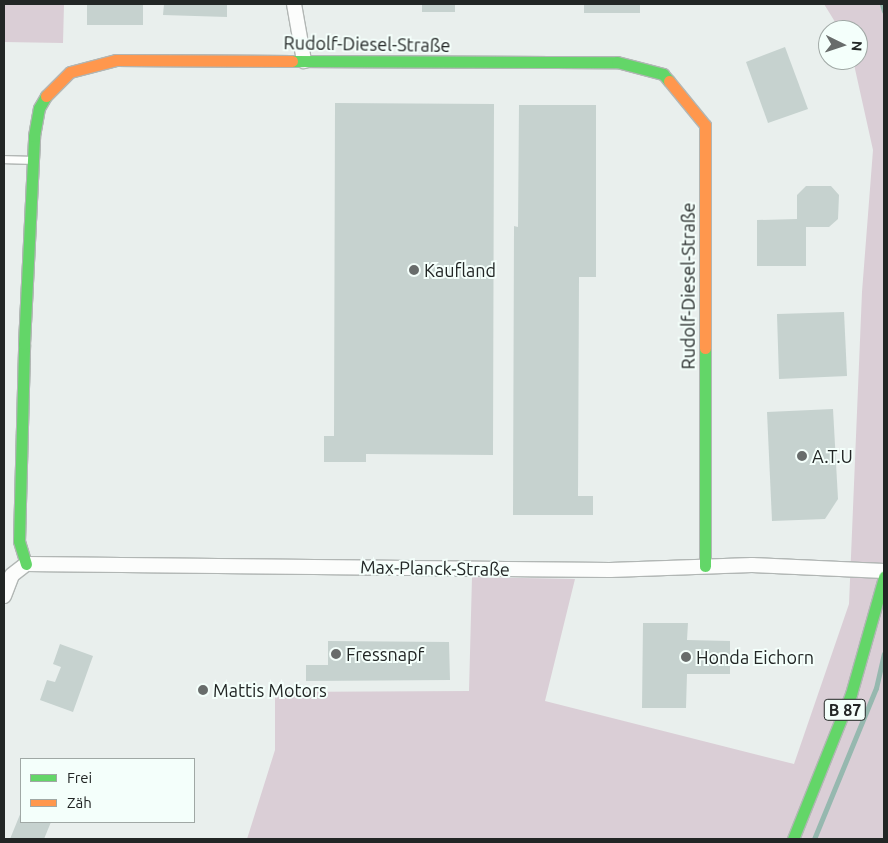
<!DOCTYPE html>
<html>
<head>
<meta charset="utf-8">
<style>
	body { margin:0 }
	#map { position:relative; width:888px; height:843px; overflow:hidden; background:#e9efed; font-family:Ubuntu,sans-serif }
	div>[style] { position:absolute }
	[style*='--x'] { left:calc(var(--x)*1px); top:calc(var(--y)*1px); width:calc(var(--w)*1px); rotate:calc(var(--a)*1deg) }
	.green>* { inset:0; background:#daced6 }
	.stream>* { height:5px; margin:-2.5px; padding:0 2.5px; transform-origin:2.5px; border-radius:2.5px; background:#96b8af }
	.building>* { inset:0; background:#c6d2cf }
	.roads { filter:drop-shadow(1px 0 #b1b6b4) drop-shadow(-1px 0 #b1b6b4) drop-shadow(0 1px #b1b6b4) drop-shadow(0 -1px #b1b6b4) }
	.lane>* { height:7px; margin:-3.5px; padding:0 3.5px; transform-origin:3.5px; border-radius:3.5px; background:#fcfdfc }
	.street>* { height:14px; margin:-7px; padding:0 7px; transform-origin:7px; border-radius:7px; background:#fcfdfc }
	.fast>* { height:11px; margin:-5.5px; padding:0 5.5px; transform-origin:5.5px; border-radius:5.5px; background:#63d668 }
	.slow>* { height:11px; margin:-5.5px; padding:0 5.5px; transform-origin:5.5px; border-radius:5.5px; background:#ff974d }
	.dots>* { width:14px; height:14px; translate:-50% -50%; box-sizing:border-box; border:2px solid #f4fffb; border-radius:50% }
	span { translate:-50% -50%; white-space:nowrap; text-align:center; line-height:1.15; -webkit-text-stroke:4px #f4fffb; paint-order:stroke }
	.shield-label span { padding:1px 4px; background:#f4fffb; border:1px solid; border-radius:4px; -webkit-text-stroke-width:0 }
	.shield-label { font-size:16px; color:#222625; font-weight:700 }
	.street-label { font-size:18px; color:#222625 }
	.poi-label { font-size:18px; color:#222625 }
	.left { translate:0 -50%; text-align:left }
	.frame { position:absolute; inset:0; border:5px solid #222625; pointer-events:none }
	.legend { position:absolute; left:20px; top:758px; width:175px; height:65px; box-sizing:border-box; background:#f4fffb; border:1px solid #a0a8a5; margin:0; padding:6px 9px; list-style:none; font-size:15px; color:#222625 }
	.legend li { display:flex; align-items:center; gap:10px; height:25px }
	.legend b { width:25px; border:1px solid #a0a8a5 }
	.north { position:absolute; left:818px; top:20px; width:50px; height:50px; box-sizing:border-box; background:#f4fffb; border:1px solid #a0a8a5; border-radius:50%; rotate:94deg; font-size:14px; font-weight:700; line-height:20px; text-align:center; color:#222625 }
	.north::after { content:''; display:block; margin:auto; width:18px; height:22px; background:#686c6b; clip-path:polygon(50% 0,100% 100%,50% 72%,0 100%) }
</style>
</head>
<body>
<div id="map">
	<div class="green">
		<i style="clip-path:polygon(4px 4px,64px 4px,63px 43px,4px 42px)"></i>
		<i style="clip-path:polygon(824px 4px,884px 4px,884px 839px,247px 839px,275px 750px,275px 692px,469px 691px,472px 577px,575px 579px,545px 701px,794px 764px,849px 604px,862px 292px,873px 150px,853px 60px,858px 60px,858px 30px,840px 30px)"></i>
	</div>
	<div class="stream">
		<i style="--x:882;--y:4;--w:7;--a:74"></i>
		<i style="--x:814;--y:839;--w:163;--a:-67.7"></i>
		<i style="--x:876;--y:688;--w:35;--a:-77"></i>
	</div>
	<div class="building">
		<i style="clip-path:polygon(87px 4px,143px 4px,143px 25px,87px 25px)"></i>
		<i style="clip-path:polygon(164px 4px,227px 4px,227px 17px,163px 15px)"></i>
		<i style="clip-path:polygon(422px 4px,455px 4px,455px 12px,422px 12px)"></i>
		<i style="clip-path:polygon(584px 4px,640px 4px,640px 13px,584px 13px)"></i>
		<i style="clip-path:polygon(785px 47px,808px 109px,768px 123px,746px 62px)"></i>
		<i style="clip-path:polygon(335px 103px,494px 104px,493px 455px,366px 454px,366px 462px,324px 462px,324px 436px,334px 436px)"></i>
		<i style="clip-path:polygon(519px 105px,596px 105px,596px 277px,579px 277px,578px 496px,593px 496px,593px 515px,513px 515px,514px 226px,518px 227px)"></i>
		<i style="clip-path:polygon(806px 186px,831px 186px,839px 195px,838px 219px,829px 227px,806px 227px,806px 266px,757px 266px,757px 220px,797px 219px,797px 195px)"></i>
		<i style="clip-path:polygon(844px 312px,847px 376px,779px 379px,777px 314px)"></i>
		<i style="clip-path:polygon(833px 409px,838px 499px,825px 519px,772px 521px,767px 412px)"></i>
		<i style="clip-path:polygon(643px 623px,688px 623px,687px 640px,730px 641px,730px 674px,687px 674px,686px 708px,642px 708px)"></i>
		<i style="clip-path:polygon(328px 641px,449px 642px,450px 680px,306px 681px,306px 665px,328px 665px)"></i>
		<i style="clip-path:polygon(60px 644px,93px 656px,73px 712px,40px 700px,47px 680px,55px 682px,61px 667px,53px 664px)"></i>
		<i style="clip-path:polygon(21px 812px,21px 822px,51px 822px,44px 839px,10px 839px)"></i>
	</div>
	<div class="roads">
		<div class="lane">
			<i style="--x:4;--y:159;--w:27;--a:2"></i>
		</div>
		<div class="street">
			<i style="--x:294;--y:4;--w:58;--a:80"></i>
			<i style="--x:4;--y:596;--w:22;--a:-69"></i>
			<i style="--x:12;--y:575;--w:18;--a:-38"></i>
			<i style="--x:26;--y:564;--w:584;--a:0.59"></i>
			<i style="--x:610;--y:570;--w:142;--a:-2"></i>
			<i style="--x:752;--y:565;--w:132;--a:2.6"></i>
		</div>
		<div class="fast">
			<i style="--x:292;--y:61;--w:325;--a:0.2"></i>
			<i style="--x:617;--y:62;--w:48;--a:14.6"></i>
			<i style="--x:663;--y:74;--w:9;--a:49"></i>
			<i style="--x:705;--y:348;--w:218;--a:90"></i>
			<i style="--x:26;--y:564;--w:24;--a:-107"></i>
			<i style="--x:19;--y:541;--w:197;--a:-88.5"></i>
			<i style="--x:24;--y:344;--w:208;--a:-87.2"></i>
			<i style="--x:34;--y:136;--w:28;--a:-80"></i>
			<i style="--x:39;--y:108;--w:14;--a:-60"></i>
			<i style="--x:793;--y:839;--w:156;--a:-68.2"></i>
			<i style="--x:851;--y:694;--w:122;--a:-74.2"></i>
		</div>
		<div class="slow">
			<i style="--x:669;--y:81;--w:57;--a:50.7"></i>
			<i style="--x:705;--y:125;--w:223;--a:90"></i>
			<i style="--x:46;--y:96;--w:34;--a:-45"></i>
			<i style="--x:70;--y:72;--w:48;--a:-14.6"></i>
			<i style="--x:116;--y:60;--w:176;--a:0.3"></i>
		</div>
	</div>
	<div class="dots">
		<i style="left:414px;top:270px;background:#686c6b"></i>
		<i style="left:802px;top:456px;background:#686c6b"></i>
		<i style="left:336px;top:654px;background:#686c6b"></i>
		<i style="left:686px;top:657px;background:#686c6b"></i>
		<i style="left:203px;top:690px;background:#686c6b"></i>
	</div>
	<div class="shield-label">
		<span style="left:845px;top:710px">B 87</span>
	</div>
	<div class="street-label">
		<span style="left:367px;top:44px;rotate:1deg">Rudolf-Diesel-Straße</span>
		<span style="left:688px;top:286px;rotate:-90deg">Rudolf-Diesel-Straße</span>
		<span style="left:435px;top:568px;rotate:1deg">Max-Planck-Straße</span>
	</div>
	<div class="poi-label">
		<span class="left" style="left:424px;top:270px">Kaufland</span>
		<span class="left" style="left:812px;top:456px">A.T.U</span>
		<span class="left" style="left:346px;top:654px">Fressnapf</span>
		<span class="left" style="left:696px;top:657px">Honda Eichorn</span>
		<span class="left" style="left:213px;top:690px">Mattis Motors</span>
	</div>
	<div class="frame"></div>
	<ul class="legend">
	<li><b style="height:6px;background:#63d668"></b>Frei</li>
	<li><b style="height:6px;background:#ff974d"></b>Zäh</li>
	</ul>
	<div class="north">N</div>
</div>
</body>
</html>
